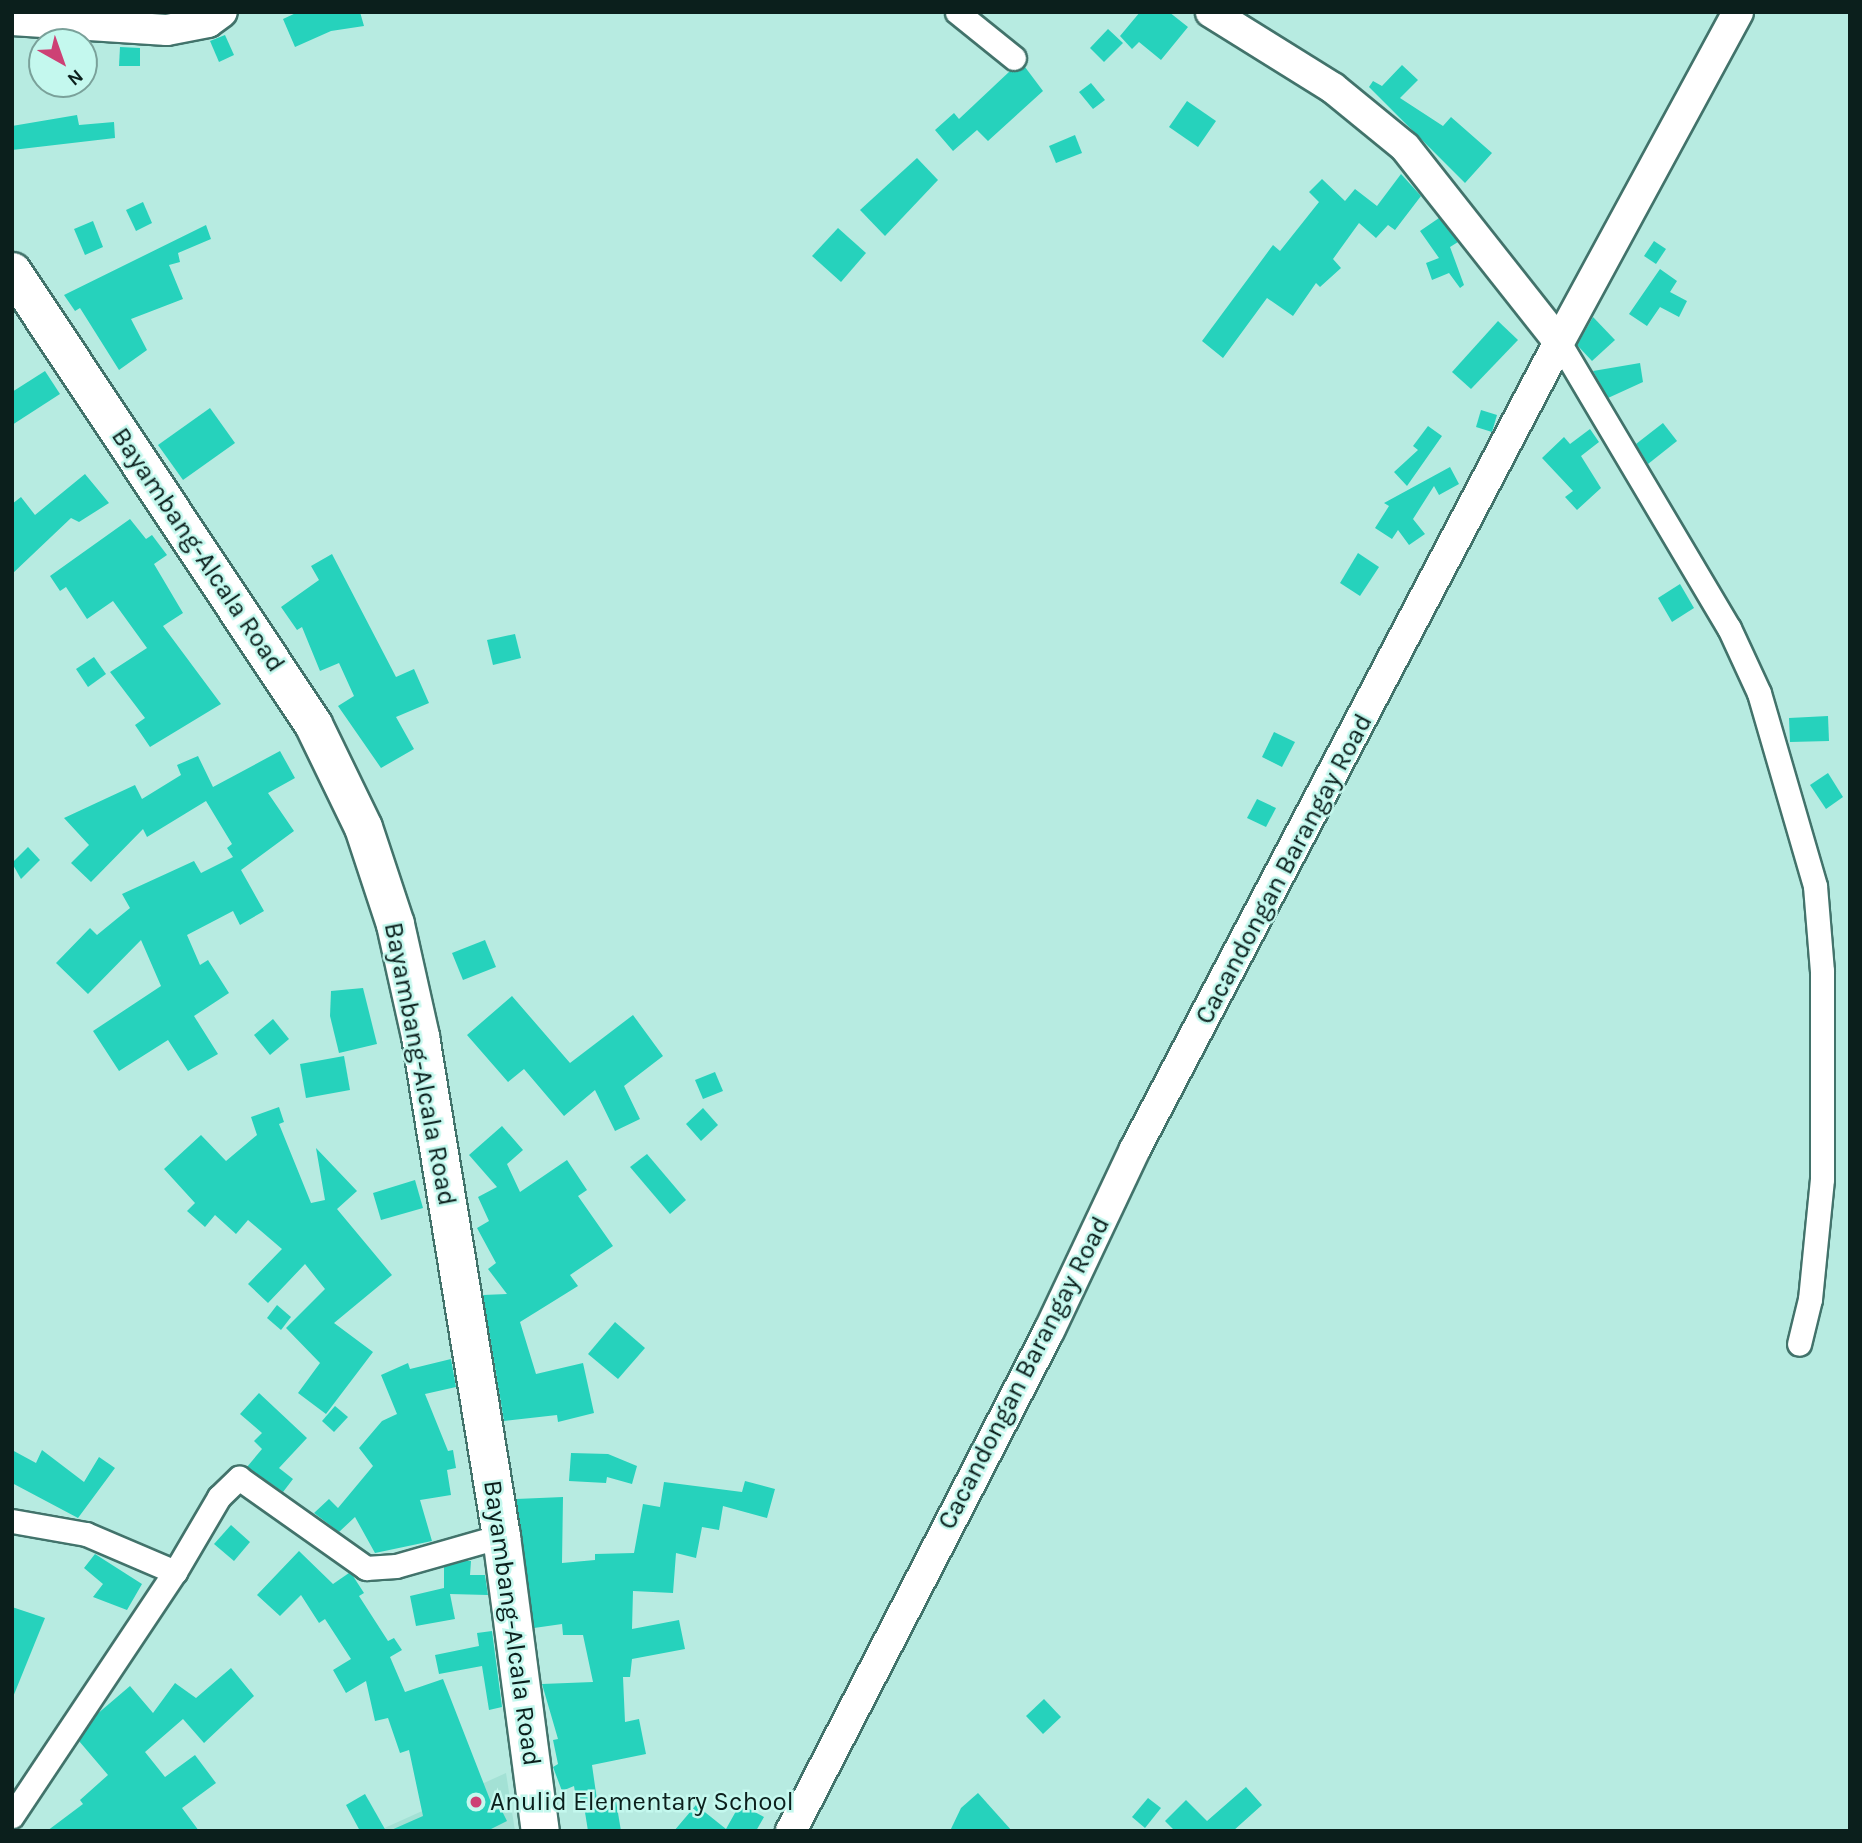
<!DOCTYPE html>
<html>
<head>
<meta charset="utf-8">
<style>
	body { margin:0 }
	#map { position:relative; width:1862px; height:1843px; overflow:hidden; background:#b7ebe1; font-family:Karla,sans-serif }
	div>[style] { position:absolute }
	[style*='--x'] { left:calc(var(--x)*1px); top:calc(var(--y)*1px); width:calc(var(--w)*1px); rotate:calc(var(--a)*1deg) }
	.built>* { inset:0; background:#a3e1d5 }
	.building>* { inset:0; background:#26d2bc }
	.roads { filter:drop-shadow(2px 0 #42736b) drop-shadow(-2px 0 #42736b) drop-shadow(0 2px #42736b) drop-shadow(0 -2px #42736b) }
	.minor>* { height:23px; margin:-11.5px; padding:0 11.5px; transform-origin:11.5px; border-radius:11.5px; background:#fff }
	.tertiary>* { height:30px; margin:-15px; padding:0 15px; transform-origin:15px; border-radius:15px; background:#fff }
	.primary>* { height:37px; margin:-18.5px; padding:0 18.5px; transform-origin:18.5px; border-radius:18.5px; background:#fff }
	.dots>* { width:19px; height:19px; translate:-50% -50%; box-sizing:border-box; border:4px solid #c4f8ee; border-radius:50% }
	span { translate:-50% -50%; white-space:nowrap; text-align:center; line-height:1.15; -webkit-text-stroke:5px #c4f8ee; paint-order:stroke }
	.street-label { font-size:26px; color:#0b1f1c }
	.poi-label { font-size:26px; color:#0b1f1c }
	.left { translate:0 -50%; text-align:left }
	.frame { position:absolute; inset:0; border:14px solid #0b1f1c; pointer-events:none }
	.north { position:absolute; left:28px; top:28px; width:70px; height:70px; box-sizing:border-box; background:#c4f8ee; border:2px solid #7aa19a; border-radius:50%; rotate:140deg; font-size:19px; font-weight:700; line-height:28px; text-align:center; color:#0b1f1c }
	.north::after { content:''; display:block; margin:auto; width:24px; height:32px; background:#cd4175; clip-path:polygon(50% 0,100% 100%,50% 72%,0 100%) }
</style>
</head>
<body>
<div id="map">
	<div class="built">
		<i style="clip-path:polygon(506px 1773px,515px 1831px,378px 1831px)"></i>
	</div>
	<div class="building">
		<i style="clip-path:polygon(298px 12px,360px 12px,364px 26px,331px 31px,295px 47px,283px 19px)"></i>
		<i style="clip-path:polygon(1140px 12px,1169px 12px,1188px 27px,1161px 60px,1139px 42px,1132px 49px,1120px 36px)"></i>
		<i style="clip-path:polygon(1108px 29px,1123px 43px,1104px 62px,1090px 48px)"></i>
		<i style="clip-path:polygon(225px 35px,234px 55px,219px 62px,210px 41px)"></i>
		<i style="clip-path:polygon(120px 47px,140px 48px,140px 66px,119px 66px)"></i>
		<i style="clip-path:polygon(1402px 65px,1418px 80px,1400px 98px,1443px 126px,1451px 117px,1492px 153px,1465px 183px,1369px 87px,1373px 81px,1382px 86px)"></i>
		<i style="clip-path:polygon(1025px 67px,1043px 91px,988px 141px,977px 130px,953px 151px,935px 130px,954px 113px,959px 119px,1010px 71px)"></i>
		<i style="clip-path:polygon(1091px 83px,1105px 100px,1093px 109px,1079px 92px)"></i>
		<i style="clip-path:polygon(1187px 101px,1216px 121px,1198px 147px,1169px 127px)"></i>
		<i style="clip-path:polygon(77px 115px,79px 125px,114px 122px,115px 138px,12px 150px,12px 126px)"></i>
		<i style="clip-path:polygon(1075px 135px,1082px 153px,1056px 163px,1049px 146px)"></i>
		<i style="clip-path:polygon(917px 158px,938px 180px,885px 236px,860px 210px)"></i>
		<i style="clip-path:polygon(1401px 174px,1421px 196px,1395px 230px,1388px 225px,1376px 238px,1359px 223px,1333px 259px,1341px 268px,1320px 287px,1316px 283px,1293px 316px,1267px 298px,1223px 358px,1202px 341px,1273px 245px,1280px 251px,1319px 202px,1309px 192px,1322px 179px,1345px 201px,1355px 189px,1377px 206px)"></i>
		<i style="clip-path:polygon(143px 202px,152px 223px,136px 231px,126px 210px)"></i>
		<i style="clip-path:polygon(1439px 218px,1458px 242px,1450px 247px,1464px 285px,1460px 288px,1449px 273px,1432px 280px,1426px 263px,1439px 258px,1420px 231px)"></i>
		<i style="clip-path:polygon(93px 221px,103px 247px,85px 255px,74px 229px)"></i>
		<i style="clip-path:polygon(206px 225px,211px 239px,178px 253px,180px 262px,169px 265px,183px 299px,131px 319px,147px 350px,119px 370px,80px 308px,75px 311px,64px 295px)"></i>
		<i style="clip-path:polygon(838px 228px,866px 253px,841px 282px,812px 256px)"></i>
		<i style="clip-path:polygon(1654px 241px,1666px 249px,1656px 264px,1644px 256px)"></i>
		<i style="clip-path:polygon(1660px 269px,1677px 281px,1670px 292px,1687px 301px,1679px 317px,1660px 307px,1647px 326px,1629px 314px)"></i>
		<i style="clip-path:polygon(1593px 317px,1615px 340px,1592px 361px,1577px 345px)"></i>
		<i style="clip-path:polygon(1498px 321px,1518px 340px,1471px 389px,1452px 372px)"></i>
		<i style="clip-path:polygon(1640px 363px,1643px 382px,1608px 398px,1593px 371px)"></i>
		<i style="clip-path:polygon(45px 371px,60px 394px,12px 425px,12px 392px)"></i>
		<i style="clip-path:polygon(210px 408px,235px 443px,183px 480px,158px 445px)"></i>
		<i style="clip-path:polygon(1481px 410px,1497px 415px,1492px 432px,1476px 427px)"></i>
		<i style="clip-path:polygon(1663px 423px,1677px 441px,1648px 464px,1636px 444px)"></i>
		<i style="clip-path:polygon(1428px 426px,1442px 436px,1407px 486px,1394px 472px,1418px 450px,1413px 446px)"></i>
		<i style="clip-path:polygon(1590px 429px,1599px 442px,1581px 456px,1601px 488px,1577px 510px,1565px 497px,1573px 491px,1542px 458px,1564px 437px,1570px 444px)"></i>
		<i style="clip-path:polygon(1450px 467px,1459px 484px,1439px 495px,1434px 486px,1413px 519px,1425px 534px,1409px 545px,1398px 530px,1392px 539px,1375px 528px,1389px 506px,1384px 503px)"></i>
		<i style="clip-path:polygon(85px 474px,109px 503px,79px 522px,71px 518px,12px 574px,12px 504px,21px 497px,35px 515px)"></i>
		<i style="clip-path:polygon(130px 519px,146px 539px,152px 535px,167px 555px,154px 564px,183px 613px,163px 626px,221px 704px,150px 747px,135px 725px,145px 718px,110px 672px,147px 648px,113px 601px,87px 619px,66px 587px,60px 591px,50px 576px)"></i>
		<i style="clip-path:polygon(1358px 553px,1379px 567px,1360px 596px,1340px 583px)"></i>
		<i style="clip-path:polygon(332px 554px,396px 677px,414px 669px,429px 703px,396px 717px,414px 749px,381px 768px,338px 706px,354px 696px,339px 663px,320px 671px,302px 627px,297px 630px,281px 607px,319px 580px,311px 566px)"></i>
		<i style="clip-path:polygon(1680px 584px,1694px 608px,1672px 622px,1658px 598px)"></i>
		<i style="clip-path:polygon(515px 634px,521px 658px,493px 665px,487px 640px)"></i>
		<i style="clip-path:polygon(94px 657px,106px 674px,88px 687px,76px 669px)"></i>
		<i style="clip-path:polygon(1828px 716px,1829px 741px,1790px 742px,1789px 718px)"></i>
		<i style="clip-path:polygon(1274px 732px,1295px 742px,1282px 767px,1262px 757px)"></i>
		<i style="clip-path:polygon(280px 751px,295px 778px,268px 793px,294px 831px,241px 870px,264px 911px,240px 925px,233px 911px,187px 935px,200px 965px,208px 960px,229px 993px,194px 1016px,218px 1054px,188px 1071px,168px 1040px,119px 1071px,93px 1031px,161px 986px,141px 940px,88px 994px,56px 963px,90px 928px,97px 935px,130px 908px,122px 894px,194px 861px,201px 873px,233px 857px,227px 848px,232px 844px,206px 801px,147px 837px,143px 829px,91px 882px,71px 863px,89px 845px,64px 818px,135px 785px,142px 799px,181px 775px,177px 765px,198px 756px,213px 787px)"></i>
		<i style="clip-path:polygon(1828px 773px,1843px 797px,1826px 809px,1810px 785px)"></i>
		<i style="clip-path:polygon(1257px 799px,1276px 808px,1266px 827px,1247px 818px)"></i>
		<i style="clip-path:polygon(28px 847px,40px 860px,21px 879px,12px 863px)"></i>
		<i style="clip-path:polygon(485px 940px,496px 967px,463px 980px,452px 953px)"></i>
		<i style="clip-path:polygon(363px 988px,377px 1044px,339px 1053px,330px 1016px,331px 991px)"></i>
		<i style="clip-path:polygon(512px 996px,570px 1063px,633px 1015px,663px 1056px,624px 1086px,640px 1119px,615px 1131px,595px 1090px,564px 1116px,524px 1069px,508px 1082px,467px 1035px)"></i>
		<i style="clip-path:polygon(273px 1019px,289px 1039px,270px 1055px,254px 1035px)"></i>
		<i style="clip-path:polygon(344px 1056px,350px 1090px,306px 1098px,300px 1064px)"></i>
		<i style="clip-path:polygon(715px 1072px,723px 1091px,703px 1099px,695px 1080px)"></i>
		<i style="clip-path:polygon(279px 1107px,284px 1122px,279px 1124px,311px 1203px,325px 1200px,316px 1148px,357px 1191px,337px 1209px,392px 1275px,334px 1323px,373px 1352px,326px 1414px,298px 1393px,320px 1363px,286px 1328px,325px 1289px,305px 1264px,268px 1303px,248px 1284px,282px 1249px,248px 1220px,236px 1234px,215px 1215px,205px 1227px,187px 1211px,195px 1203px,164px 1169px,201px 1135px,226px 1161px,257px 1135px,251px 1117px)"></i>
		<i style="clip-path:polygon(703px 1108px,718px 1125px,701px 1141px,686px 1124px)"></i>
		<i style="clip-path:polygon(502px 1126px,523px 1150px,507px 1164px,520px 1192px,567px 1160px,587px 1190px,578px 1196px,613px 1246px,570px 1275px,578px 1286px,520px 1322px,536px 1374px,583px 1363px,594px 1413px,558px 1422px,557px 1415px,504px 1421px,483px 1295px,507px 1294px,488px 1269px,496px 1263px,477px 1228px,489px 1221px,478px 1197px,497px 1187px,469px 1155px)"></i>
		<i style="clip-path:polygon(647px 1154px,686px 1200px,670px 1214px,630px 1167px)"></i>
		<i style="clip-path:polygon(415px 1180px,423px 1208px,381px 1220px,373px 1193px)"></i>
		<i style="clip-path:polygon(277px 1305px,291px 1317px,281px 1330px,267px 1318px)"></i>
		<i style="clip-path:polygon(615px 1322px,645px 1348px,618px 1379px,588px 1354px)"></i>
		<i style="clip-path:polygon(451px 1359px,456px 1387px,425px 1394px,448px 1451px,453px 1450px,456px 1468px,447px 1470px,451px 1495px,420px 1500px,432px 1541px,375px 1553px,355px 1517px,339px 1532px,314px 1513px,329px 1499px,338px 1508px,373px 1466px,359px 1448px,382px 1421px,397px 1414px,381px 1375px,408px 1363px,410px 1369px)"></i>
		<i style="clip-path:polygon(259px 1393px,307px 1438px,279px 1468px,293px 1479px,283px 1492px,247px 1467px,262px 1449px,254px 1441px,262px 1433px,240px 1414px)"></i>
		<i style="clip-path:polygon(335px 1406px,348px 1417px,334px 1432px,322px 1421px)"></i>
		<i style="clip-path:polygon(12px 1450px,36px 1463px,42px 1450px,84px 1482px,99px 1457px,115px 1468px,78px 1518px,12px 1483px)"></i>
		<i style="clip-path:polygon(571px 1453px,608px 1454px,637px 1466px,632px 1484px,607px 1477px,606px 1483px,569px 1481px)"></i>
		<i style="clip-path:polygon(745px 1481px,775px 1489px,767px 1518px,723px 1506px,719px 1530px,702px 1527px,696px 1558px,676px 1553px,673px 1593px,633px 1591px,632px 1629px,679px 1620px,685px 1649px,632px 1659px,630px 1677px,623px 1677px,625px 1722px,639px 1719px,646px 1754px,592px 1765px,597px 1800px,577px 1804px,574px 1786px,562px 1791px,553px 1767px,558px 1764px,553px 1740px,558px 1739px,542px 1684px,593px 1682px,583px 1635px,563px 1635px,562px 1624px,534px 1628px,516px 1499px,563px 1497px,562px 1563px,595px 1560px,595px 1554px,634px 1553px,643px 1504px,660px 1507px,664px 1482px,742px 1492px)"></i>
		<i style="clip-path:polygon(231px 1525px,250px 1542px,234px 1561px,214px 1544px)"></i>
		<i style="clip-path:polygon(299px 1551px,333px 1584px,349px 1573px,353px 1576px,364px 1593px,359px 1596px,388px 1641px,394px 1638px,402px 1650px,390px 1657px,405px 1692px,443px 1679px,494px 1810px,501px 1809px,507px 1821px,487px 1831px,389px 1831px,423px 1816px,409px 1750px,400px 1753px,388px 1718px,375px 1721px,366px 1681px,346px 1693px,333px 1670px,351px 1659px,325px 1619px,319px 1623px,301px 1595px,280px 1616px,257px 1595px)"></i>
		<i style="clip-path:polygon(95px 1554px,142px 1584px,127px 1610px,93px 1597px,103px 1584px,84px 1568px)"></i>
		<i style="clip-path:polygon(465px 1561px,471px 1561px,470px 1575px,485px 1575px,488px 1595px,450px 1594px,455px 1619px,416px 1626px,410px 1596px,444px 1588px,444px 1567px)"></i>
		<i style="clip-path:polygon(12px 1607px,45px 1618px,13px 1697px,12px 1697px)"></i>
		<i style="clip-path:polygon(492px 1631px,502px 1707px,489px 1710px,482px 1666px,439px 1674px,435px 1655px,479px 1646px,477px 1633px)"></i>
		<i style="clip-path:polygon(231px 1668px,254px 1696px,204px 1743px,183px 1719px,145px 1752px,165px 1777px,195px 1755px,216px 1783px,182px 1808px,199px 1831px,47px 1831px,83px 1804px,80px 1800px,108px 1775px,79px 1741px,96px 1715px,130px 1686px,153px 1713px,175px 1683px,196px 1698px)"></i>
		<i style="clip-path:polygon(1044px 1699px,1061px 1717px,1043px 1734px,1026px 1716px)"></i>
		<i style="clip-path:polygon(1246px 1787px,1262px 1805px,1233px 1831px,1175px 1831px,1165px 1821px,1186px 1800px,1207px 1821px)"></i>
		<i style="clip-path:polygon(978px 1793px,1012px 1831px,950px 1831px,961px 1808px)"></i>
		<i style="clip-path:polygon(365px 1794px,386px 1831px,360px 1831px,346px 1805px)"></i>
		<i style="clip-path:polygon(1148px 1798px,1161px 1808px,1145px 1828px,1132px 1817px)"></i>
		<i style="clip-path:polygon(616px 1801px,621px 1831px,588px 1831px,584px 1806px)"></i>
		<i style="clip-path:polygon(740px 1804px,764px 1817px,756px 1831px,674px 1831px,696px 1805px,726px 1829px)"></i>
	</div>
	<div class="roads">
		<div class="minor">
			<i style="--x:957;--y:12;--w:73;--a:38.9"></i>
			<i style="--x:1559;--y:342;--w:333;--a:59.3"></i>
			<i style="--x:1729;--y:628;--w:72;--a:65.2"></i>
			<i style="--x:1759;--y:693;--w:201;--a:73.8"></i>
			<i style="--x:1815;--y:886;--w:85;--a:85.3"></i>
			<i style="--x:1822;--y:971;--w:208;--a:90"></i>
			<i style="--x:1822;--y:1179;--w:121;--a:95.7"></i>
			<i style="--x:1810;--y:1299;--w:46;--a:103.7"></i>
			<i style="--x:12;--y:1521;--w:75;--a:10"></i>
			<i style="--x:86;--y:1534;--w:97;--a:23.1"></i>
			<i style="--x:175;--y:1572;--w:87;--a:-59.6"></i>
			<i style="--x:219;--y:1497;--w:28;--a:-44"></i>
			<i style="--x:239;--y:1478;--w:156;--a:35.3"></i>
			<i style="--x:366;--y:1568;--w:30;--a:-4"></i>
			<i style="--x:396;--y:1566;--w:109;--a:-15.9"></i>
			<i style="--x:12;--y:1816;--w:293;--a:-56.3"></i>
		</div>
		<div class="tertiary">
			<i style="--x:12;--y:20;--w:155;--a:3.7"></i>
			<i style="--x:167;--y:30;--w:42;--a:-11"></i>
			<i style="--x:208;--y:22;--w:17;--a:-36"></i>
			<i style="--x:1559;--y:342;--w:375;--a:-61.5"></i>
			<i style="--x:791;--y:1831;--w:563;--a:-62.71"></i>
			<i style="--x:1049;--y:1331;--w:201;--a:-64.7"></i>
			<i style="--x:1135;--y:1149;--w:912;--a:-62.28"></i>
			<i style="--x:1559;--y:342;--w:248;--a:-128.3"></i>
			<i style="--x:1405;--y:147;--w:93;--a:-140.7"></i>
			<i style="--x:1333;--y:88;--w:144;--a:-148.1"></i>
		</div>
		<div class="primary">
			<i style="--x:12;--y:271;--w:544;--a:56.4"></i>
			<i style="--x:313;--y:724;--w:114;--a:64.1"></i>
			<i style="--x:363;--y:827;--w:102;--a:71.7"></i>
			<i style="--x:395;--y:924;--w:115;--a:77.4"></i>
			<i style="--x:420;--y:1036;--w:507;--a:80.8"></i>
			<i style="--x:501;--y:1536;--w:298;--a:82.5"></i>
		</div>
	</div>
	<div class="dots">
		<i style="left:476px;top:1802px;background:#cd4175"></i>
	</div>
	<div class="street-label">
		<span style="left:198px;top:550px;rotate:56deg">Bayambang-Alcala Road</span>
		<span style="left:1284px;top:869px;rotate:-62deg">Cacandongan Barangay Road</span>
		<span style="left:420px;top:1064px;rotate:79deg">Bayambang-Alcala Road</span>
		<span style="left:1024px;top:1373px;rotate:-63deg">Cacandongan Barangay Road</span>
		<span style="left:512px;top:1623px;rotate:82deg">Bayambang-Alcala Road</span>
	</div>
	<div class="poi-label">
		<span class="left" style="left:490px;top:1802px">Anulid Elementary School</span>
	</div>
	<div class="frame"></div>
	<div class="north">N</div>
</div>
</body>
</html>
